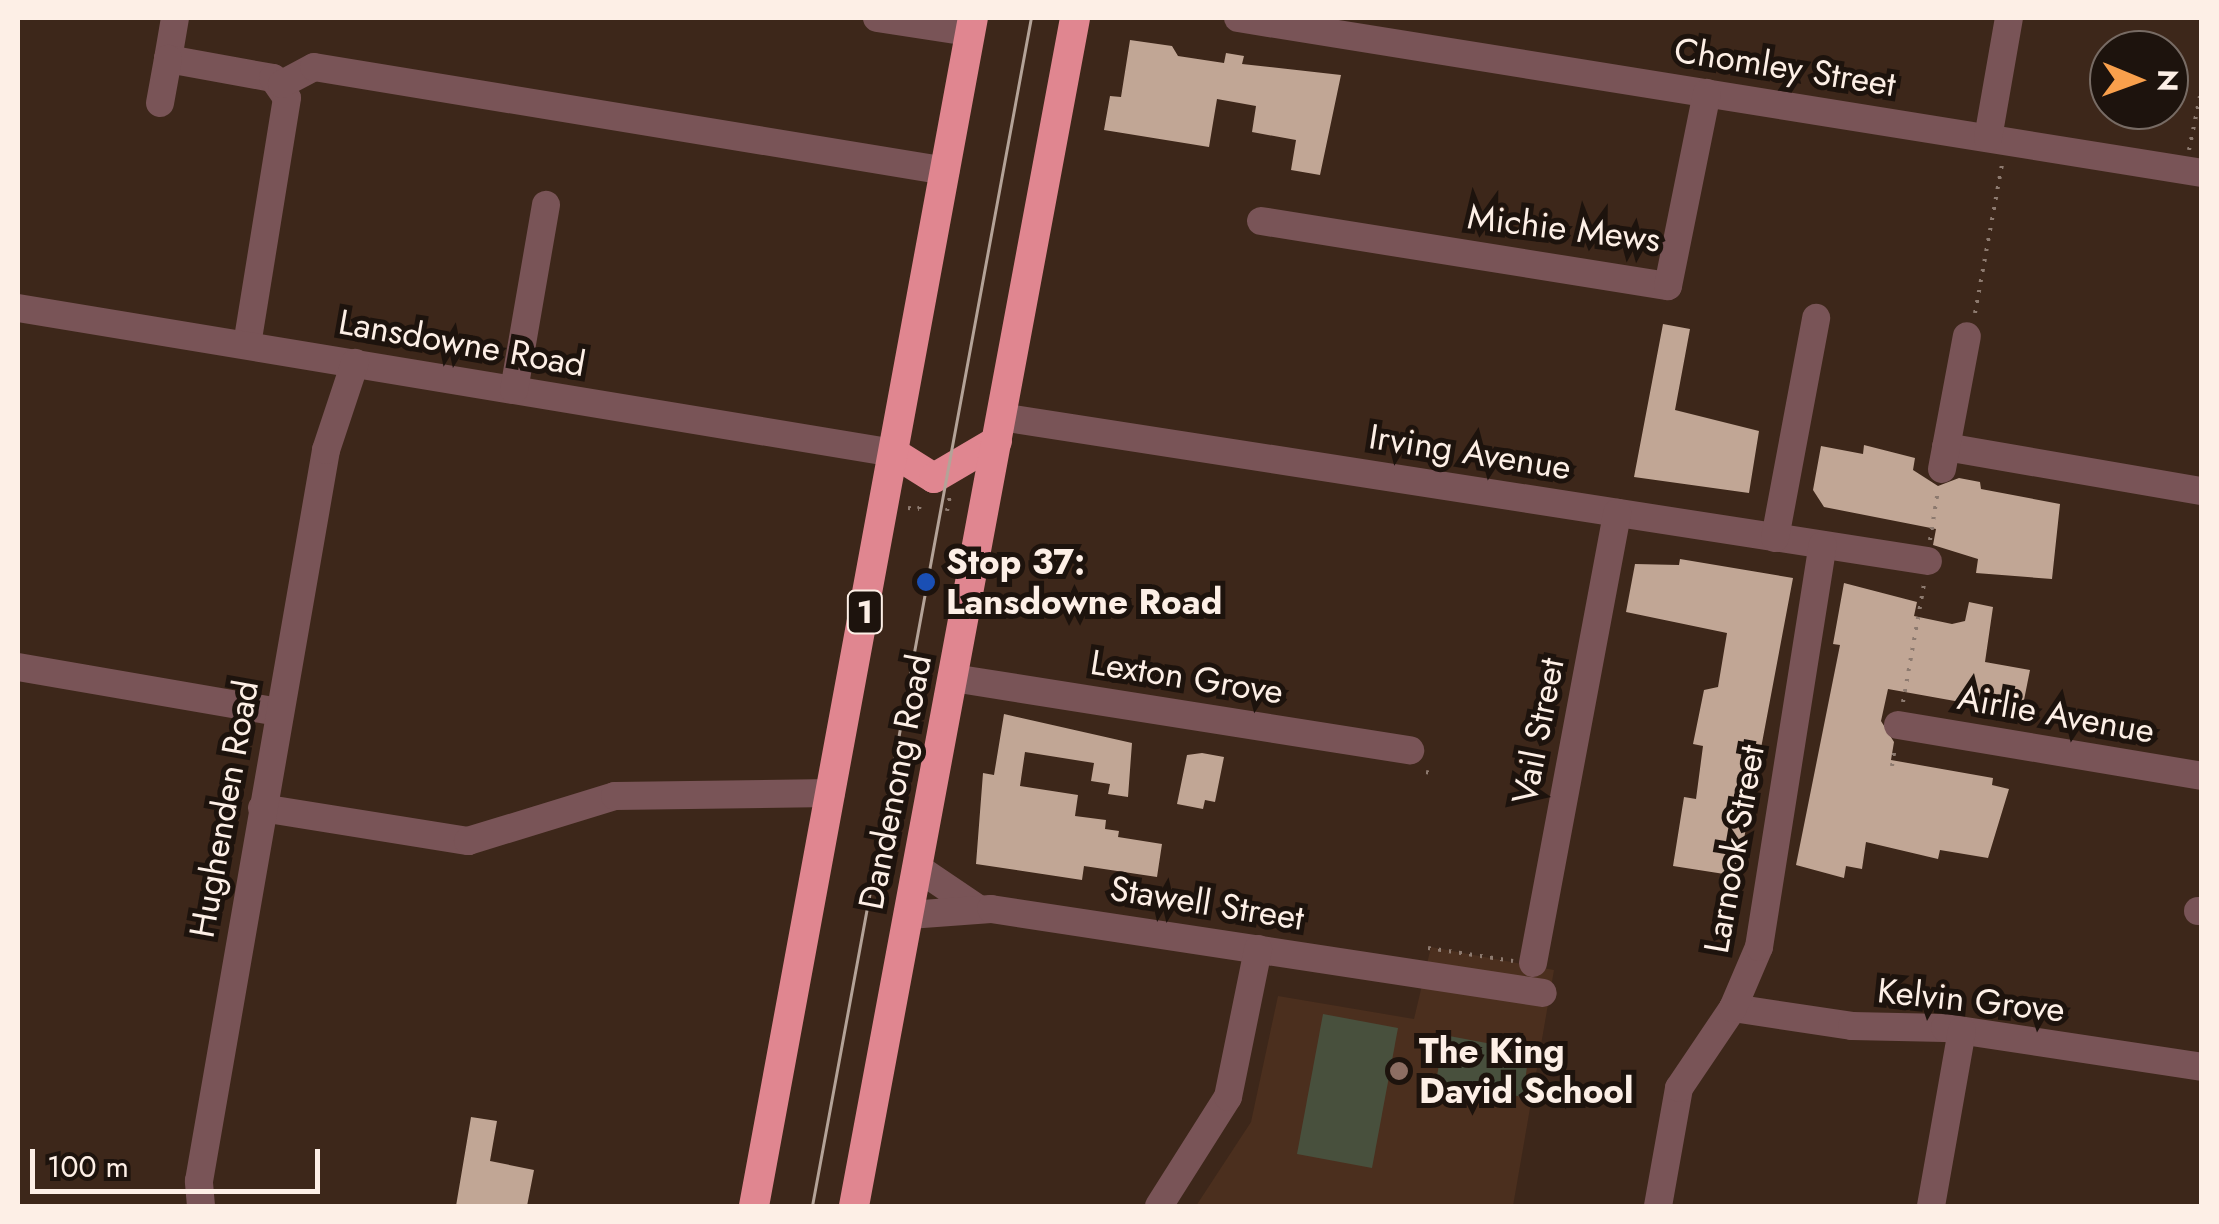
<!DOCTYPE html>
<html>
<head>
<meta charset="utf-8">
<style>
	body { margin:0 }
	#map { position:relative; width:2219px; height:1224px; overflow:hidden; background:#3d271a; font-family:Jost,sans-serif }
	div>[style] { position:absolute }
	[style*='--x'] { left:calc(var(--x)*1px); top:calc(var(--y)*1px); width:calc(var(--w)*1px); rotate:calc(var(--a)*1deg) }
	.built>* { inset:0; background:#4b2f1e }
	.green>* { inset:0; background:#48503d }
	.building>* { inset:0; background:#c1a695 }
	.path>* { height:4px; margin-top:-2px; transform-origin:0; background:repeating-linear-gradient(90deg,#8d7a6f 0 2.5px,transparent 0 10.5px) }
	.minor>* { height:28px; margin:-14px; padding:0 14px; transform-origin:14px; border-radius:14px; background:#795457 }
	.highway>* { height:30px; margin:-15px; padding:0 15px; transform-origin:15px; border-radius:15px; background:#e08690 }
	.tram>* { height:2.5px; margin:-1.25px; padding:0 1.25px; transform-origin:1.25px; border-radius:1.25px; background:#b4a398 }
	.dots>* { width:28px; height:28px; translate:-50% -50%; box-sizing:border-box; border:5px solid #1d130d; border-radius:50% }
	span { translate:-50% -50%; white-space:nowrap; text-align:center; line-height:1.15; -webkit-text-stroke:10px #1d130d; paint-order:stroke }
	.shield-label span { padding:2px 8px; background:#1d130d; border:2px solid; border-radius:8px; -webkit-text-stroke-width:0 }
	.shield-label { font-size:32px; color:#fdefe6; font-weight:700 }
	.street-label { font-size:35px; color:#fdefe6 }
	.poi-label { font-size:35px; color:#fdefe6; font-weight:700 }
	.left { translate:0 -50%; text-align:left }
	.frame { position:absolute; inset:0; border:20px solid #fdefe6; pointer-events:none }
	.north { position:absolute; left:2089px; top:30px; width:100px; height:100px; box-sizing:border-box; background:#1d130d; border:2px solid #776b64; border-radius:50%; rotate:91deg; font-size:28px; font-weight:700; line-height:40px; text-align:center; color:#fdefe6 }
	.north::after { content:''; display:block; margin:auto; width:35px; height:45px; background:#f9a04c; clip-path:polygon(50% 0,100% 100%,50% 72%,0 100%) }
	.scale { position:absolute; left:30px; top:1149px; width:290px; height:45px; box-sizing:border-box; border:5px solid #fdefe6; border-top:0; padding-left:12px; font-size:30px; line-height:35px; white-space:nowrap; color:#fdefe6; -webkit-text-stroke:8px #1d130d; paint-order:stroke }
</style>
</head>
<body>
<div id="map">
	<div class="built">
		<i style="clip-path:polygon(1431px 947px,1554px 970px,1513px 1206px,1196px 1206px,1251px 1122px,1278px 996px,1414px 1019px)"></i>
	</div>
	<div class="green">
		<i style="clip-path:polygon(1323px 1014px,1398px 1028px,1372px 1168px,1297px 1154px)"></i>
		<i style="clip-path:polygon(1444px 1035px,1529px 1051px,1523px 1097px,1436px 1082px)"></i>
	</div>
	<div class="building">
		<i style="clip-path:polygon(1130px 40px,1172px 46px,1178px 56px,1224px 63px,1226px 53px,1244px 56px,1242px 64px,1341px 75px,1320px 175px,1291px 170px,1296px 140px,1252px 132px,1256px 106px,1217px 99px,1209px 147px,1104px 130px,1110px 96px,1121px 97px)"></i>
		<i style="clip-path:polygon(1663px 324px,1690px 329px,1675px 410px,1759px 431px,1749px 493px,1634px 477px)"></i>
		<i style="clip-path:polygon(1864px 445px,1915px 458px,1913px 470px,1938px 486px,1959px 478px,1980px 482px,1981px 489px,2060px 504px,2052px 579px,1976px 573px,1978px 559px,1933px 545px,1936px 529px,1824px 507px,1813px 490px,1821px 446px,1863px 454px)"></i>
		<i style="clip-path:polygon(1680px 559px,1793px 578px,1737px 876px,1673px 866px,1684px 797px,1696px 799px,1703px 746px,1693px 744px,1704px 690px,1718px 687px,1727px 633px,1626px 612px,1635px 564px,1679px 565px)"></i>
		<i style="clip-path:polygon(1844px 583px,1917px 602px,1914px 616px,1952px 624px,1965px 621px,1969px 602px,1993px 607px,1985px 662px,2030px 670px,2023px 705px,2007px 702px,2005px 710px,1888px 689px,1881px 721px,1894px 742px,1891px 760px,1993px 778px,1992px 785px,2009px 789px,1988px 858px,1940px 850px,1938px 859px,1866px 842px,1862px 869px,1846px 866px,1844px 878px,1796px 865px,1840px 645px,1833px 644px)"></i>
		<i style="clip-path:polygon(1004px 714px,1132px 743px,1128px 797px,1108px 794px,1110px 784px,1091px 781px,1094px 763px,1025px 752px,1020px 786px,1078px 795px,1075px 816px,1106px 820px,1105px 829px,1119px 831px,1118px 837px,1162px 844px,1157px 877px,1084px 866px,1082px 880px,976px 864px,983px 773px,994px 775px)"></i>
		<i style="clip-path:polygon(1202px 753px,1224px 757px,1215px 802px,1205px 800px,1203px 809px,1177px 804px,1187px 755px)"></i>
		<i style="clip-path:polygon(471px 1117px,497px 1121px,490px 1161px,534px 1170px,527px 1206px,456px 1206px)"></i>
	</div>
	<div class="path">
		<i style="--x:2189;--y:150;--w:65;--a:-78.5"></i>
		<i style="--x:1975;--y:313;--w:150;--a:-79.7"></i>
		<i style="--x:908;--y:508;--w:11;--a:5"></i>
		<i style="--x:919;--y:509;--w:9;--a:-77"></i>
		<i style="--x:947;--y:511;--w:15;--a:-79"></i>
		<i style="--x:1930;--y:540;--w:51;--a:-80.9"></i>
		<i style="--x:1903;--y:702;--w:120;--a:-79.9"></i>
		<i style="--x:1892;--y:766;--w:20;--a:-81"></i>
		<i style="--x:1426;--y:772;--w:9;--a:13"></i>
		<i style="--x:1428;--y:948;--w:86;--a:8.7"></i>
	</div>
	<div class="minor">
		<i style="--x:175;--y:18;--w:42;--a:99.7"></i>
		<i style="--x:168;--y:59;--w:107;--a:10.3"></i>
		<i style="--x:273;--y:78;--w:24;--a:55"></i>
		<i style="--x:287;--y:98;--w:250;--a:99.2"></i>
		<i style="--x:877;--y:18;--w:94;--a:8.6"></i>
		<i style="--x:1238;--y:18;--w:976;--a:9.13"></i>
		<i style="--x:282;--y:84;--w:36;--a:-28"></i>
		<i style="--x:314;--y:67;--w:640;--a:9.34"></i>
		<i style="--x:160;--y:103;--w:45;--a:-79.7"></i>
		<i style="--x:1988;--y:138;--w:122;--a:-80.1"></i>
		<i style="--x:1261;--y:221;--w:412;--a:9.1"></i>
		<i style="--x:1668;--y:286;--w:197;--a:-78.6"></i>
		<i style="--x:18;--y:308;--w:888;--a:9.4"></i>
		<i style="--x:514;--y:390;--w:188;--a:-80.2"></i>
		<i style="--x:1001;--y:417;--w:938;--a:8.83"></i>
		<i style="--x:1946;--y:447;--w:260;--a:9.8"></i>
		<i style="--x:1942;--y:469;--w:135;--a:-79.4"></i>
		<i style="--x:1775;--y:538;--w:224;--a:-79.4"></i>
		<i style="--x:18;--y:667;--w:265;--a:9.8"></i>
		<i style="--x:953;--y:678;--w:463;--a:9"></i>
		<i style="--x:1898;--y:725;--w:308;--a:9.5"></i>
		<i style="--x:262;--y:808;--w:209;--a:9.1"></i>
		<i style="--x:468;--y:841;--w:154;--a:-17"></i>
		<i style="--x:615;--y:796;--w:216;--a:-0.8"></i>
		<i style="--x:918;--y:868;--w:71;--a:34.1"></i>
		<i style="--x:2198;--y:911;--w:4;--a:0"></i>
		<i style="--x:909;--y:915;--w:82;--a:-4.2"></i>
		<i style="--x:991;--y:909;--w:558;--a:8.65"></i>
		<i style="--x:1533;--y:963;--w:458;--a:-79.4"></i>
		<i style="--x:1733;--y:1008;--w:120;--a:8.6"></i>
		<i style="--x:1852;--y:1026;--w:93;--a:1.2"></i>
		<i style="--x:1945;--y:1028;--w:260;--a:8.6"></i>
		<i style="--x:201;--y:1206;--w:25;--a:-95"></i>
		<i style="--x:199;--y:1181;--w:742;--a:-80.14"></i>
		<i style="--x:326;--y:450;--w:92;--a:-71.6"></i>
		<i style="--x:1159;--y:1206;--w:129;--a:-57.7"></i>
		<i style="--x:1228;--y:1097;--w:151;--a:-78.5"></i>
		<i style="--x:1658;--y:1206;--w:120;--a:-79.9"></i>
		<i style="--x:1679;--y:1088;--w:97;--a:-56"></i>
		<i style="--x:1733;--y:1008;--w:66;--a:-66.9"></i>
		<i style="--x:1759;--y:947;--w:407;--a:-81"></i>
		<i style="--x:1931;--y:1206;--w:178;--a:-80"></i>
	</div>
	<div class="highway">
		<i style="--x:894;--y:453;--w:47;--a:32"></i>
		<i style="--x:934;--y:478;--w:73;--a:-30.4"></i>
		<i style="--x:754;--y:1206;--w:1208;--a:-79.56"></i>
		<i style="--x:854;--y:1206;--w:1208;--a:-79.46"></i>
	</div>
	<div class="tram">
		<i style="--x:812;--y:1206;--w:1208;--a:-79.56"></i>
	</div>
	<div class="dots">
		<i style="left:926px;top:582px;background:#1a4fb4"></i>
		<i style="left:1399px;top:1071px;background:#8d6e63"></i>
	</div>
	<div class="shield-label">
		<span style="left:865px;top:612px">1</span>
	</div>
	<div class="street-label">
		<span style="left:1785px;top:67px;rotate:9deg">Chomley Street</span>
		<span style="left:1564px;top:228px;rotate:7deg">Michie Mews</span>
		<span style="left:462px;top:343px;rotate:10deg">Lansdowne Road</span>
		<span style="left:1470px;top:452px;rotate:9deg">Irving Avenue</span>
		<span style="left:1187px;top:677px;rotate:9deg">Lexton Grove</span>
		<span style="left:2056px;top:714px;rotate:10deg">Airlie Avenue</span>
		<span style="left:1538px;top:731px;rotate:-79deg">Vail Street</span>
		<span style="left:895px;top:782px;rotate:-79deg">Dandenong Road</span>
		<span style="left:224px;top:809px;rotate:-80deg">Hughenden Road</span>
		<span style="left:1734px;top:849px;rotate:-80deg">Larnook Street</span>
		<span style="left:1207px;top:903px;rotate:9deg">Stawell Street</span>
		<span style="left:1971px;top:1000px;rotate:6deg">Kelvin Grove</span>
	</div>
	<div class="poi-label">
		<span class="left" style="left:946px;top:582px">Stop 37:<br>Lansdowne Road</span>
		<span class="left" style="left:1419px;top:1071px">The King<br>David School</span>
	</div>
	<div class="frame"></div>
	<div class="north">N</div>
	<div class="scale">100 m</div>
</div>
</body>
</html>
